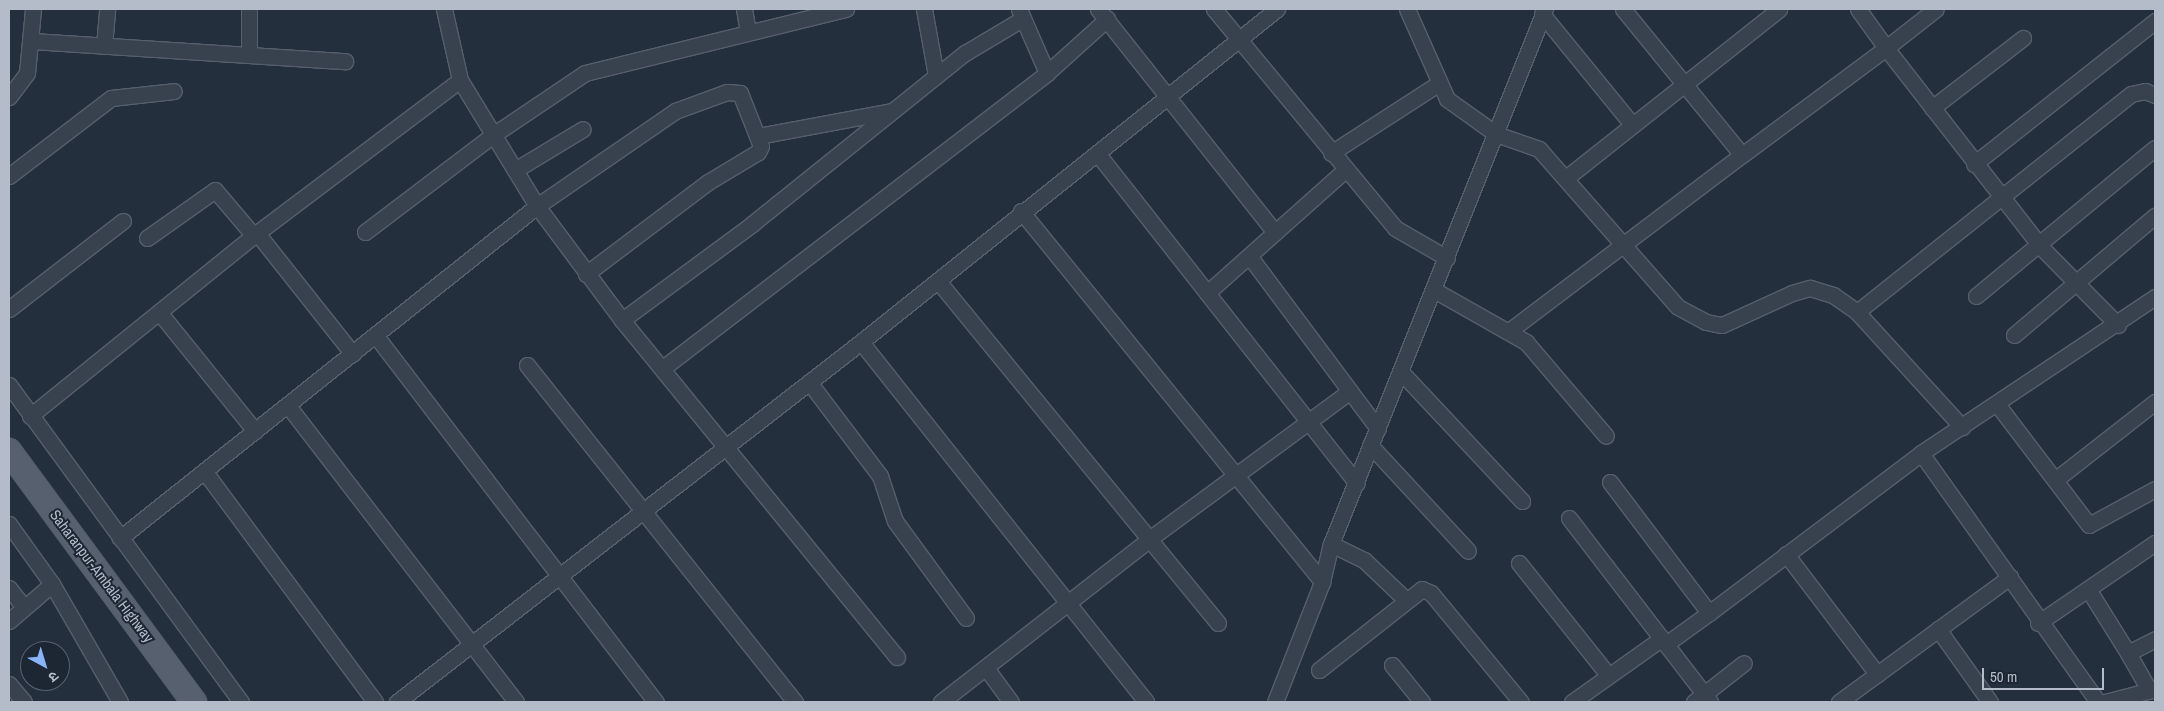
<!DOCTYPE html>
<html>
<head>
<meta charset="utf-8">
<style>
	body { margin:0 }
	#map { position:relative; width:2164px; height:711px; overflow:hidden; background:#242f3e; font-family:"Archivo Narrow","Noto Sans Devanagari",sans-serif }
	div>[style] { position:absolute }
	[style*='--x'] { left:calc(var(--x)*1px); top:calc(var(--y)*1px); width:calc(var(--w)*1px); rotate:calc(var(--a)*1deg) }
	.roads { filter:drop-shadow(1px 0 #565f6c) drop-shadow(-1px 0 #565f6c) drop-shadow(0 1px #565f6c) drop-shadow(0 -1px #565f6c) }
	.street>* { height:15px; margin:-7.5px; padding:0 7.5px; transform-origin:7.5px; border-radius:7.5px; background:#38414e }
	.primary>* { height:24px; margin:-12px; padding:0 12px; transform-origin:12px; border-radius:12px; background:#56606e }
	span { translate:-50% -50%; white-space:nowrap; text-align:center; line-height:1.15; -webkit-text-stroke:4px #1d2633; paint-order:stroke }
	.street-label { font-size:15px; color:#b4bcc9 }
	.frame { position:absolute; inset:0; border:10px solid #b4bcc9; pointer-events:none }
	.north { position:absolute; left:20px; top:641px; width:50px; height:50px; box-sizing:border-box; background:#1d2633; border:1px solid #59626f; border-radius:50%; rotate:141deg; font-size:14px; font-weight:700; line-height:20px; text-align:center; color:#b4bcc9 }
	.north::after { content:''; display:block; margin:auto; width:18px; height:22px; background:#8ab4f8; clip-path:polygon(50% 0,100% 100%,50% 72%,0 100%) }
	.scale { position:absolute; left:1982px; top:668px; width:122px; height:22px; box-sizing:border-box; border:2px solid #b4bcc9; border-top:0; padding-left:6px; font-size:15px; line-height:18px; white-space:nowrap; color:#b4bcc9; -webkit-text-stroke:4px #1d2633; paint-order:stroke }
</style>
</head>
<body>
<div id="map">
	<div class="roads">
		<div class="street">
			<i style="--x:249;--y:9;--w:46;--a:90"></i>
			<i style="--x:444;--y:9;--w:73;--a:77.3"></i>
			<i style="--x:460;--y:80;--w:148;--a:58.6"></i>
			<i style="--x:537;--y:206;--w:142;--a:53.3"></i>
			<i style="--x:622;--y:320;--w:435;--a:50.8"></i>
			<i style="--x:744;--y:9;--w:23;--a:80"></i>
			<i style="--x:924;--y:9;--w:68;--a:79.8"></i>
			<i style="--x:1019;--y:9;--w:70;--a:66.4"></i>
			<i style="--x:1098;--y:9;--w:285;--a:51.6"></i>
			<i style="--x:1214;--y:9;--w:284;--a:50.4"></i>
			<i style="--x:1395;--y:228;--w:60;--a:30"></i>
			<i style="--x:1407;--y:9;--w:98;--a:66"></i>
			<i style="--x:1447;--y:99;--w:60;--a:35.5"></i>
			<i style="--x:1496;--y:134;--w:46;--a:19.2"></i>
			<i style="--x:1539;--y:149;--w:210;--a:48.7"></i>
			<i style="--x:1678;--y:307;--w:32;--a:28"></i>
			<i style="--x:1706;--y:322;--w:16;--a:11"></i>
			<i style="--x:1722;--y:325;--w:77;--a:-24.6"></i>
			<i style="--x:1792;--y:293;--w:19;--a:-16"></i>
			<i style="--x:1810;--y:288;--w:24;--a:17"></i>
			<i style="--x:1833;--y:295;--w:29;--a:35"></i>
			<i style="--x:1857;--y:312;--w:156;--a:47.6"></i>
			<i style="--x:1623;--y:9;--w:188;--a:50.8"></i>
			<i style="--x:1742;--y:155;--w:179;--a:-36.6"></i>
			<i style="--x:1886;--y:48;--w:251;--a:52.1"></i>
			<i style="--x:2040;--y:246;--w:111;--a:45.4"></i>
			<i style="--x:1858;--y:9;--w:48;--a:54.3"></i>
			<i style="--x:1886;--y:48;--w:63;--a:-38"></i>
			<i style="--x:1542;--y:14;--w:141;--a:50.8"></i>
			<i style="--x:32;--y:41;--w:314;--a:3.7"></i>
			<i style="--x:104;--y:46;--w:37;--a:-85"></i>
			<i style="--x:9;--y:97;--w:30;--a:-53"></i>
			<i style="--x:27;--y:73;--w:64;--a:-84.6"></i>
			<i style="--x:1932;--y:108;--w:115;--a:-37.6"></i>
			<i style="--x:758;--y:136;--w:135;--a:-10.6"></i>
			<i style="--x:1097;--y:153;--w:420;--a:51.8"></i>
			<i style="--x:1331;--y:153;--w:129;--a:-32.9"></i>
			<i style="--x:1974;--y:164;--w:231;--a:-38.3"></i>
			<i style="--x:515;--y:170;--w:79;--a:-31.1"></i>
			<i style="--x:9;--y:176;--w:128;--a:-37.4"></i>
			<i style="--x:111;--y:98;--w:63;--a:-6.3"></i>
			<i style="--x:1566;--y:178;--w:272;--a:-38.4"></i>
			<i style="--x:1021;--y:211;--w:478;--a:50.9"></i>
			<i style="--x:365;--y:232;--w:161;--a:-37.2"></i>
			<i style="--x:493;--y:135;--w:111;--a:-34"></i>
			<i style="--x:585;--y:73;--w:269;--a:-13.8"></i>
			<i style="--x:257;--y:233;--w:154;--a:51.6"></i>
			<i style="--x:147;--y:238;--w:83;--a:-35.2"></i>
			<i style="--x:215;--y:190;--w:60;--a:49.7"></i>
			<i style="--x:1250;--y:257;--w:214;--a:53.3"></i>
			<i style="--x:938;--y:281;--w:442;--a:50.7"></i>
			<i style="--x:1434;--y:290;--w:106;--a:29.5"></i>
			<i style="--x:1526;--y:342;--w:123;--a:49.6"></i>
			<i style="--x:1207;--y:293;--w:185;--a:-41.7"></i>
			<i style="--x:1976;--y:296;--w:232;--a:-39.6"></i>
			<i style="--x:9;--y:309;--w:144;--a:-37.7"></i>
			<i style="--x:159;--y:312;--w:153;--a:51.1"></i>
			<i style="--x:1857;--y:312;--w:350;--a:-38.5"></i>
			<i style="--x:2131;--y:94;--w:14;--a:-12"></i>
			<i style="--x:2145;--y:91;--w:11;--a:22"></i>
			<i style="--x:622;--y:320;--w:162;--a:-36.4"></i>
			<i style="--x:752;--y:224;--w:273;--a:-38.8"></i>
			<i style="--x:965;--y:53;--w:66;--a:-30.8"></i>
			<i style="--x:1509;--y:331;--w:292;--a:-37.1"></i>
			<i style="--x:2014;--y:335;--w:185;--a:-40.2"></i>
			<i style="--x:376;--y:336;--w:461;--a:52.6"></i>
			<i style="--x:861;--y:342;--w:459;--a:51.6"></i>
			<i style="--x:527;--y:365;--w:431;--a:51.5"></i>
			<i style="--x:663;--y:368;--w:484;--a:-37.5"></i>
			<i style="--x:1047;--y:73;--w:81;--a:-42"></i>
			<i style="--x:1401;--y:372;--w:177;--a:46.8"></i>
			<i style="--x:809;--y:382;--w:118;--a:52.9"></i>
			<i style="--x:880;--y:476;--w:47;--a:71.6"></i>
			<i style="--x:895;--y:521;--w:120;--a:53.8"></i>
			<i style="--x:9;--y:385;--w:393;--a:53.8"></i>
			<i style="--x:1997;--y:404;--w:152;--a:52.8"></i>
			<i style="--x:2089;--y:525;--w:75;--a:-28.6"></i>
			<i style="--x:289;--y:407;--w:372;--a:52.4"></i>
			<i style="--x:30;--y:416;--w:292;--a:-38.9"></i>
			<i style="--x:257;--y:233;--w:254;--a:-37"></i>
			<i style="--x:1370;--y:445;--w:144;--a:47.2"></i>
			<i style="--x:1921;--y:453;--w:305;--a:54.6"></i>
			<i style="--x:205;--y:472;--w:286;--a:53.5"></i>
			<i style="--x:2055;--y:480;--w:127;--a:-38"></i>
			<i style="--x:1610;--y:482;--w:164;--a:52.9"></i>
			<i style="--x:1709;--y:613;--w:53;--a:144.2"></i>
			<i style="--x:1569;--y:518;--w:232;--a:52.5"></i>
			<i style="--x:9;--y:524;--w:74;--a:54.4"></i>
			<i style="--x:52;--y:584;--w:136;--a:60"></i>
			<i style="--x:120;--y:538;--w:533;--a:-38.53"></i>
			<i style="--x:537;--y:206;--w:168;--a:-34.5"></i>
			<i style="--x:675;--y:111;--w:55;--a:-20.1"></i>
			<i style="--x:727;--y:92;--w:13;--a:4"></i>
			<i style="--x:740;--y:93;--w:57;--a:68.4"></i>
			<i style="--x:761;--y:146;--w:7;--a:117"></i>
			<i style="--x:758;--y:152;--w:58;--a:149"></i>
			<i style="--x:708;--y:182;--w:153;--a:143"></i>
			<i style="--x:1331;--y:544;--w:37;--a:26"></i>
			<i style="--x:1364;--y:560;--w:58;--a:43.6"></i>
			<i style="--x:1786;--y:554;--w:151;--a:52.8"></i>
			<i style="--x:1519;--y:563;--w:143;--a:51.5"></i>
			<i style="--x:9;--y:588;--w:24;--a:52"></i>
			<i style="--x:2088;--y:589;--w:75;--a:58"></i>
			<i style="--x:2128;--y:653;--w:30;--a:-27"></i>
			<i style="--x:1709;--y:613;--w:266;--a:-37"></i>
			<i style="--x:1921;--y:453;--w:281;--a:-33.7"></i>
			<i style="--x:9;--y:621;--w:57;--a:-40.7"></i>
			<i style="--x:2038;--y:623;--w:142;--a:-34.4"></i>
			<i style="--x:1938;--y:629;--w:90;--a:54.5"></i>
			<i style="--x:2128;--y:653;--w:43;--a:60.4"></i>
			<i style="--x:1392;--y:665;--w:48;--a:51"></i>
			<i style="--x:986;--y:668;--w:42;--a:53.7"></i>
			<i style="--x:1319;--y:670;--w:131;--a:-38.2"></i>
			<i style="--x:1422;--y:589;--w:10;--a:24"></i>
			<i style="--x:1431;--y:593;--w:141;--a:50.5"></i>
			<i style="--x:9;--y:684;--w:23;--a:50"></i>
			<i style="--x:397;--y:702;--w:587;--a:-37.81"></i>
			<i style="--x:861;--y:342;--w:533;--a:-38.68"></i>
			<i style="--x:941;--y:702;--w:268;--a:-38"></i>
			<i style="--x:1152;--y:537;--w:245;--a:-36.4"></i>
			<i style="--x:1275;--y:702;--w:129;--a:-68.6"></i>
			<i style="--x:1322;--y:582;--w:39;--a:-77"></i>
			<i style="--x:1331;--y:544;--w:576;--a:-68.2"></i>
			<i style="--x:1572;--y:702;--w:110;--a:-35.4"></i>
			<i style="--x:1694;--y:702;--w:63;--a:-38"></i>
			<i style="--x:1839;--y:702;--w:212;--a:-36.2"></i>
			<i style="--x:2105;--y:702;--w:52;--a:-14.6"></i>
		</div>
		<div class="primary">
			<i style="--x:9;--y:451;--w:312;--a:53.6"></i>
		</div>
	</div>
	<div class="street-label">
		<span style="left:102px;top:576px;rotate:53deg">Saharanpur-Ambala Highway</span>
	</div>
	<div class="frame"></div>
	<div class="north">उ</div>
	<div class="scale">50 m</div>
</div>
</body>
</html>
